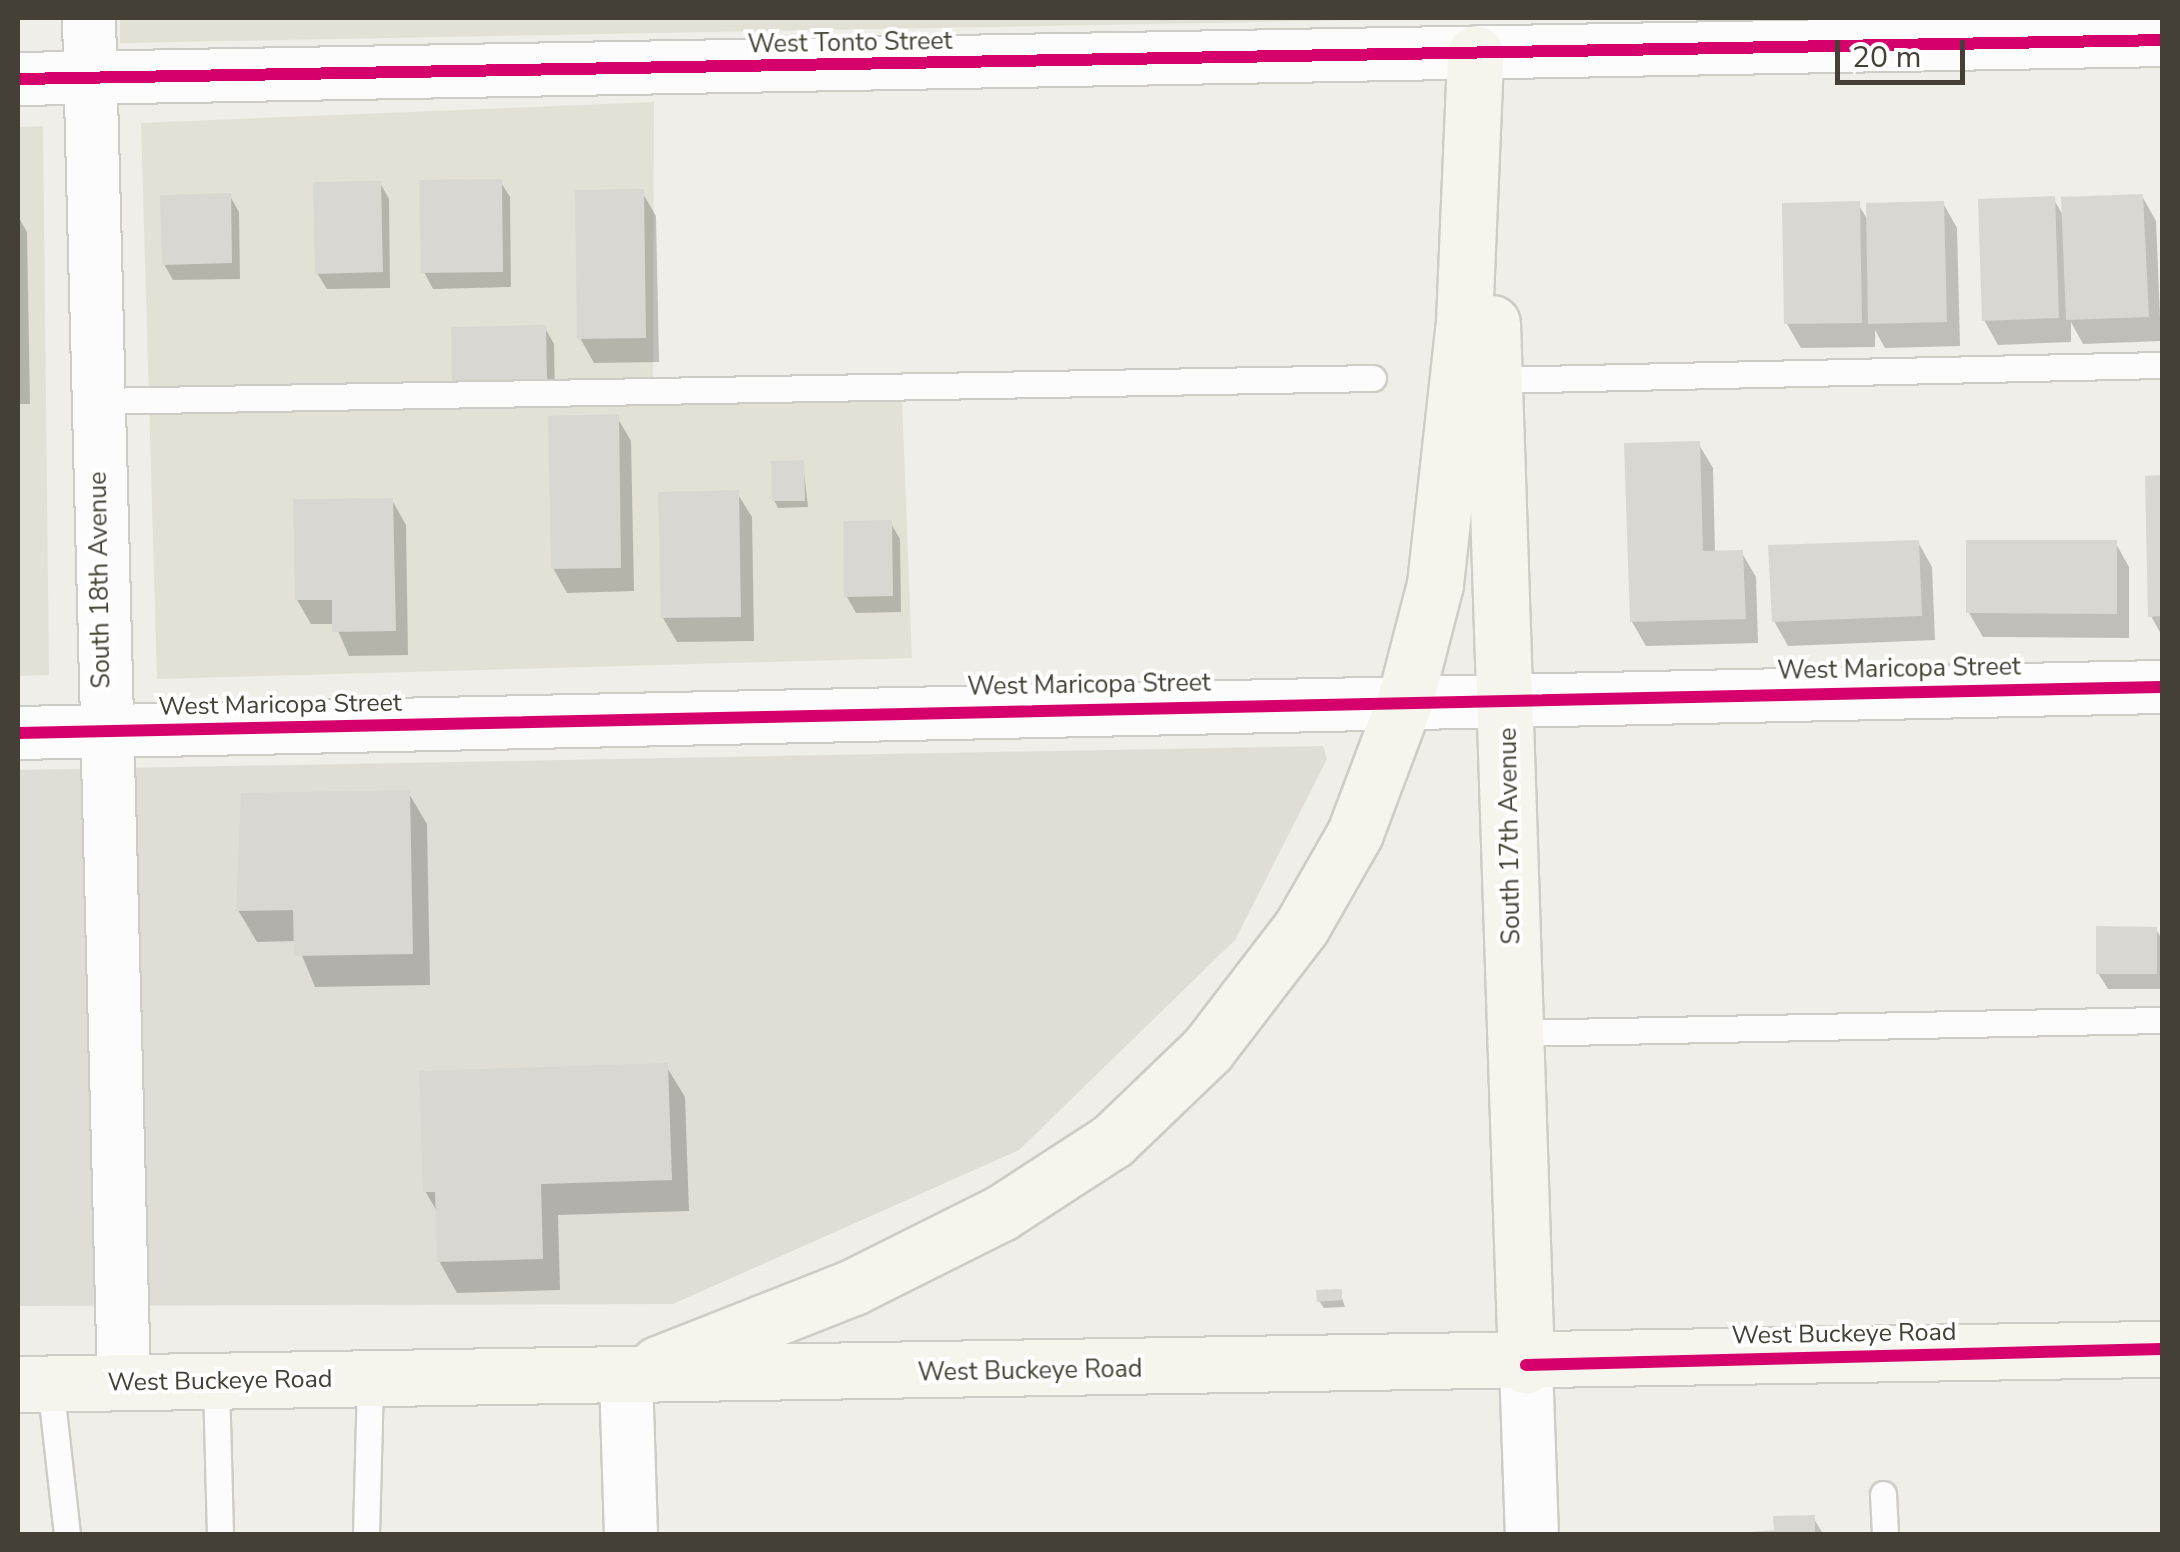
<!DOCTYPE html>
<html>
<head>
<meta charset="utf-8">
<style>
	body { margin:0 }
	#map { position:relative; width:2180px; height:1552px; overflow:hidden; background:#efeee8; font-family:"Nunito Sans",sans-serif }
	div>[style] { position:absolute }
	[style*='--x'] { left:calc(var(--x)*1px); top:calc(var(--y)*1px); width:calc(var(--w)*1px); rotate:calc(var(--a)*1deg) }
	.residential>* { inset:0; background:#e3e1d6 }
	.industrial>* { inset:0; background:#dfddd6 }
	.shadow>* { inset:0; background:#0003 }
	.building>* { inset:0; background:#d8d7d1 }
	.roads { filter:drop-shadow(2px 0 #cdccc6) drop-shadow(-2px 0 #cdccc6) drop-shadow(0 2px #cdccc6) drop-shadow(0 -2px #cdccc6) }
	.lane>* { height:25px; margin:-12.5px; padding:0 12.5px; transform-origin:12.5px; border-radius:12.5px; background:#fdfcfc }
	.street>* { height:52px; margin:-26px; padding:0 26px; transform-origin:26px; border-radius:26px; background:#fdfcfc }
	.secondary>* { height:55px; margin:-27.5px; padding:0 27.5px; transform-origin:27.5px; border-radius:27.5px; background:#f5f5ee }
	.cycleway>* { height:12px; margin:-6px; padding:0 6px; transform-origin:6px; border-radius:6px; background:#d6006c }
	span { translate:-50% -50%; white-space:nowrap; text-align:center; line-height:1.15; -webkit-text-stroke:8px #fff; paint-order:stroke }
	.street-label { font-size:25px; color:#444035 }
	.frame { position:absolute; inset:0; border:20px solid #444035; pointer-events:none }
	.scale { position:absolute; left:1835px; top:40px; width:130px; height:45px; box-sizing:border-box; border:5px solid #444035; border-top:0; padding-left:12px; font-size:30px; line-height:35px; white-space:nowrap; color:#444035; -webkit-text-stroke:8px #fff; paint-order:stroke }
</style>
</head>
<body>
<div id="map">
	<div class="residential">
		<i style="clip-path:polygon(120px 18px,1417px 18px,1417px 19px,120px 43px)"></i>
		<i style="clip-path:polygon(654px 102px,653px 405px,902px 400px,912px 658px,157px 679px,141px 123px)"></i>
		<i style="clip-path:polygon(43px 126px,49px 675px,18px 676px,18px 127px)"></i>
	</div>
	<div class="industrial">
		<i style="clip-path:polygon(1323px 746px,1327px 759px,1235px 940px,1019px 1150px,673px 1304px,18px 1306px,18px 770px)"></i>
	</div>
	<div class="shadow">
		<i style="clip-path:polygon(500px 181px,510px 197px,511px 287px,433px 289px,424px 272px)"></i>
		<i style="clip-path:polygon(380px 183px,389px 199px,390px 288px,327px 289px,317px 273px)"></i>
		<i style="clip-path:polygon(642px 192px,656px 216px,659px 362px,594px 363px,580px 338px)"></i>
		<i style="clip-path:polygon(230px 196px,239px 212px,240px 279px,173px 280px,164px 264px)"></i>
		<i style="clip-path:polygon(2142px 196px,2156px 221px,2161px 341px,2083px 344px,2071px 322px,2071px 342px,1998px 345px,1984px 320px,2053px 198px,2064px 217px)"></i>
		<i style="clip-path:polygon(1943px 203px,1957px 228px,1960px 346px,1885px 348px,1875px 330px,1875px 347px,1801px 348px,1787px 324px,1858px 204px,1869px 222px)"></i>
		<i style="clip-path:polygon(18px 216px,27px 232px,30px 404px,18px 404px)"></i>
		<i style="clip-path:polygon(545px 328px,554px 344px,555px 397px,464px 399px)"></i>
		<i style="clip-path:polygon(617px 417px,631px 441px,634px 591px,567px 593px,553px 568px)"></i>
		<i style="clip-path:polygon(1698px 443px,1713px 468px,1715px 553px,1742px 553px,1756px 577px,1758px 643px,1646px 646px,1632px 622px)"></i>
		<i style="clip-path:polygon(803px 463px,808px 507px,778px 508px,774px 500px)"></i>
		<i style="clip-path:polygon(2147px 478px,2162px 478px,2162px 636px,2151px 616px)"></i>
		<i style="clip-path:polygon(737px 493px,752px 517px,754px 641px,677px 642px,663px 618px)"></i>
		<i style="clip-path:polygon(392px 500px,406px 525px,408px 655px,349px 656px,335px 624px,311px 624px,297px 600px)"></i>
		<i style="clip-path:polygon(890px 522px,900px 539px,901px 612px,856px 613px,847px 597px)"></i>
		<i style="clip-path:polygon(1918px 542px,1932px 567px,1935px 640px,1788px 646px,1774px 621px)"></i>
		<i style="clip-path:polygon(2115px 542px,2129px 567px,2129px 638px,1983px 637px,1969px 613px)"></i>
		<i style="clip-path:polygon(408px 792px,427px 824px,430px 985px,315px 987px,296px 941px,257px 942px,238px 910px,238px 864px)"></i>
		<i style="clip-path:polygon(2156px 929px,2162px 940px,2162px 989px,2108px 989px,2098px 973px)"></i>
		<i style="clip-path:polygon(666px 1066px,685px 1097px,689px 1211px,558px 1215px,560px 1290px,457px 1293px,439px 1261px,438px 1213px,425px 1191px)"></i>
		<i style="clip-path:polygon(1340px 1292px,1345px 1307px,1324px 1308px,1319px 1301px)"></i>
		<i style="clip-path:polygon(1813px 1517px,1823px 1534px,1705px 1534px,1776px 1532px)"></i>
	</div>
	<div class="building">
		<i style="clip-path:polygon(502px 179px,503px 272px,421px 273px,419px 180px)"></i>
		<i style="clip-path:polygon(381px 181px,383px 272px,315px 274px,313px 182px)"></i>
		<i style="clip-path:polygon(644px 189px,646px 338px,577px 339px,575px 190px)"></i>
		<i style="clip-path:polygon(231px 193px,232px 263px,162px 265px,160px 195px)"></i>
		<i style="clip-path:polygon(2143px 194px,2149px 317px,2066px 320px,2061px 197px)"></i>
		<i style="clip-path:polygon(2055px 196px,2059px 318px,1982px 321px,1978px 199px)"></i>
		<i style="clip-path:polygon(1860px 201px,1862px 323px,1784px 324px,1782px 203px)"></i>
		<i style="clip-path:polygon(1944px 201px,1947px 322px,1868px 324px,1866px 203px)"></i>
		<i style="clip-path:polygon(546px 325px,547px 382px,452px 384px,451px 327px)"></i>
		<i style="clip-path:polygon(619px 414px,621px 568px,551px 569px,548px 416px)"></i>
		<i style="clip-path:polygon(1700px 441px,1703px 551px,1743px 550px,1746px 619px,1630px 622px,1624px 443px)"></i>
		<i style="clip-path:polygon(804px 460px,805px 501px,772px 501px,771px 461px)"></i>
		<i style="clip-path:polygon(2162px 475px,2162px 616px,2148px 617px,2145px 476px)"></i>
		<i style="clip-path:polygon(739px 490px,741px 617px,661px 618px,658px 492px)"></i>
		<i style="clip-path:polygon(393px 498px,396px 631px,332px 632px,332px 600px,295px 600px,293px 499px)"></i>
		<i style="clip-path:polygon(892px 520px,893px 596px,844px 597px,843px 521px)"></i>
		<i style="clip-path:polygon(1919px 540px,1922px 616px,1772px 622px,1768px 545px)"></i>
		<i style="clip-path:polygon(1966px 540px,2117px 540px,2117px 614px,1966px 613px)"></i>
		<i style="clip-path:polygon(410px 790px,413px 954px,294px 956px,293px 910px,236px 911px,241px 793px)"></i>
		<i style="clip-path:polygon(2096px 926px,2157px 927px,2157px 974px,2096px 974px)"></i>
		<i style="clip-path:polygon(668px 1063px,672px 1180px,541px 1184px,543px 1259px,437px 1262px,435px 1192px,423px 1192px,419px 1071px)"></i>
		<i style="clip-path:polygon(1342px 1289px,1342px 1300px,1317px 1302px,1316px 1290px)"></i>
		<i style="clip-path:polygon(1815px 1515px,1815px 1534px,1730px 1534px,1774px 1530px,1773px 1516px)"></i>
	</div>
	<div class="roads">
		<div class="lane">
			<i style="--x:1495;--y:380;--w:667;--a:-1.29"></i>
			<i style="--x:97;--y:401;--w:1276;--a:-1.03"></i>
			<i style="--x:1514;--y:1033;--w:648;--a:-1.15"></i>
			<i style="--x:216;--y:1382;--w:152;--a:88.5"></i>
			<i style="--x:50;--y:1383;--w:152;--a:83.6"></i>
			<i style="--x:1883;--y:1494;--w:40;--a:87.1"></i>
			<i style="--x:366;--y:1534;--w:155;--a:-88.5"></i>
		</div>
		<div class="street">
			<i style="--x:89;--y:18;--w:1364;--a:88.53"></i>
			<i style="--x:18;--y:79;--w:2144;--a:-1.04"></i>
			<i style="--x:18;--y:733;--w:2144;--a:-1.23"></i>
			<i style="--x:1526;--y:1365;--w:169;--a:88"></i>
			<i style="--x:626;--y:1376;--w:158;--a:88.2"></i>
		</div>
		<div class="secondary">
			<i style="--x:1492;--y:323;--w:1043;--a:88.13"></i>
			<i style="--x:658;--y:1364;--w:210;--a:-21.5"></i>
			<i style="--x:853;--y:1287;--w:165;--a:-26.6"></i>
			<i style="--x:1001;--y:1213;--w:132;--a:-33"></i>
			<i style="--x:1112;--y:1141;--w:132;--a:-43.8"></i>
			<i style="--x:1207;--y:1050;--w:156;--a:-52.5"></i>
			<i style="--x:1302;--y:926;--w:107;--a:-60.3"></i>
			<i style="--x:1355;--y:833;--w:142;--a:-69.4"></i>
			<i style="--x:1405;--y:700;--w:120;--a:-75.5"></i>
			<i style="--x:1435;--y:584;--w:265;--a:-83.7"></i>
			<i style="--x:1464;--y:321;--w:268;--a:-87.6"></i>
			<i style="--x:18;--y:1384;--w:2144;--a:-0.94"></i>
		</div>
	</div>
	<div class="cycleway">
		<i style="--x:18;--y:79;--w:2144;--a:-1.04"></i>
		<i style="--x:18;--y:733;--w:2144;--a:-1.23"></i>
		<i style="--x:1526;--y:1365;--w:636;--a:-1.44"></i>
	</div>
	<div class="street-label">
		<span style="left:850px;top:43px;rotate:-1deg">West Tonto Street</span>
		<span style="left:100px;top:580px;rotate:-91deg">South 18th Avenue</span>
		<span style="left:1899px;top:669px;rotate:-1deg">West Maricopa Street</span>
		<span style="left:1089px;top:685px;rotate:-1deg">West Maricopa Street</span>
		<span style="left:280px;top:705px;rotate:-1deg">West Maricopa Street</span>
		<span style="left:1510px;top:836px;rotate:-91deg">South 17th Avenue</span>
		<span style="left:1844px;top:1334px;rotate:-1deg">West Buckeye Road</span>
		<span style="left:1030px;top:1371px;rotate:-1deg">West Buckeye Road</span>
		<span style="left:220px;top:1381px;rotate:-1deg">West Buckeye Road</span>
	</div>
	<div class="frame"></div>
	<div class="scale">20 m</div>
</div>
</body>
</html>
